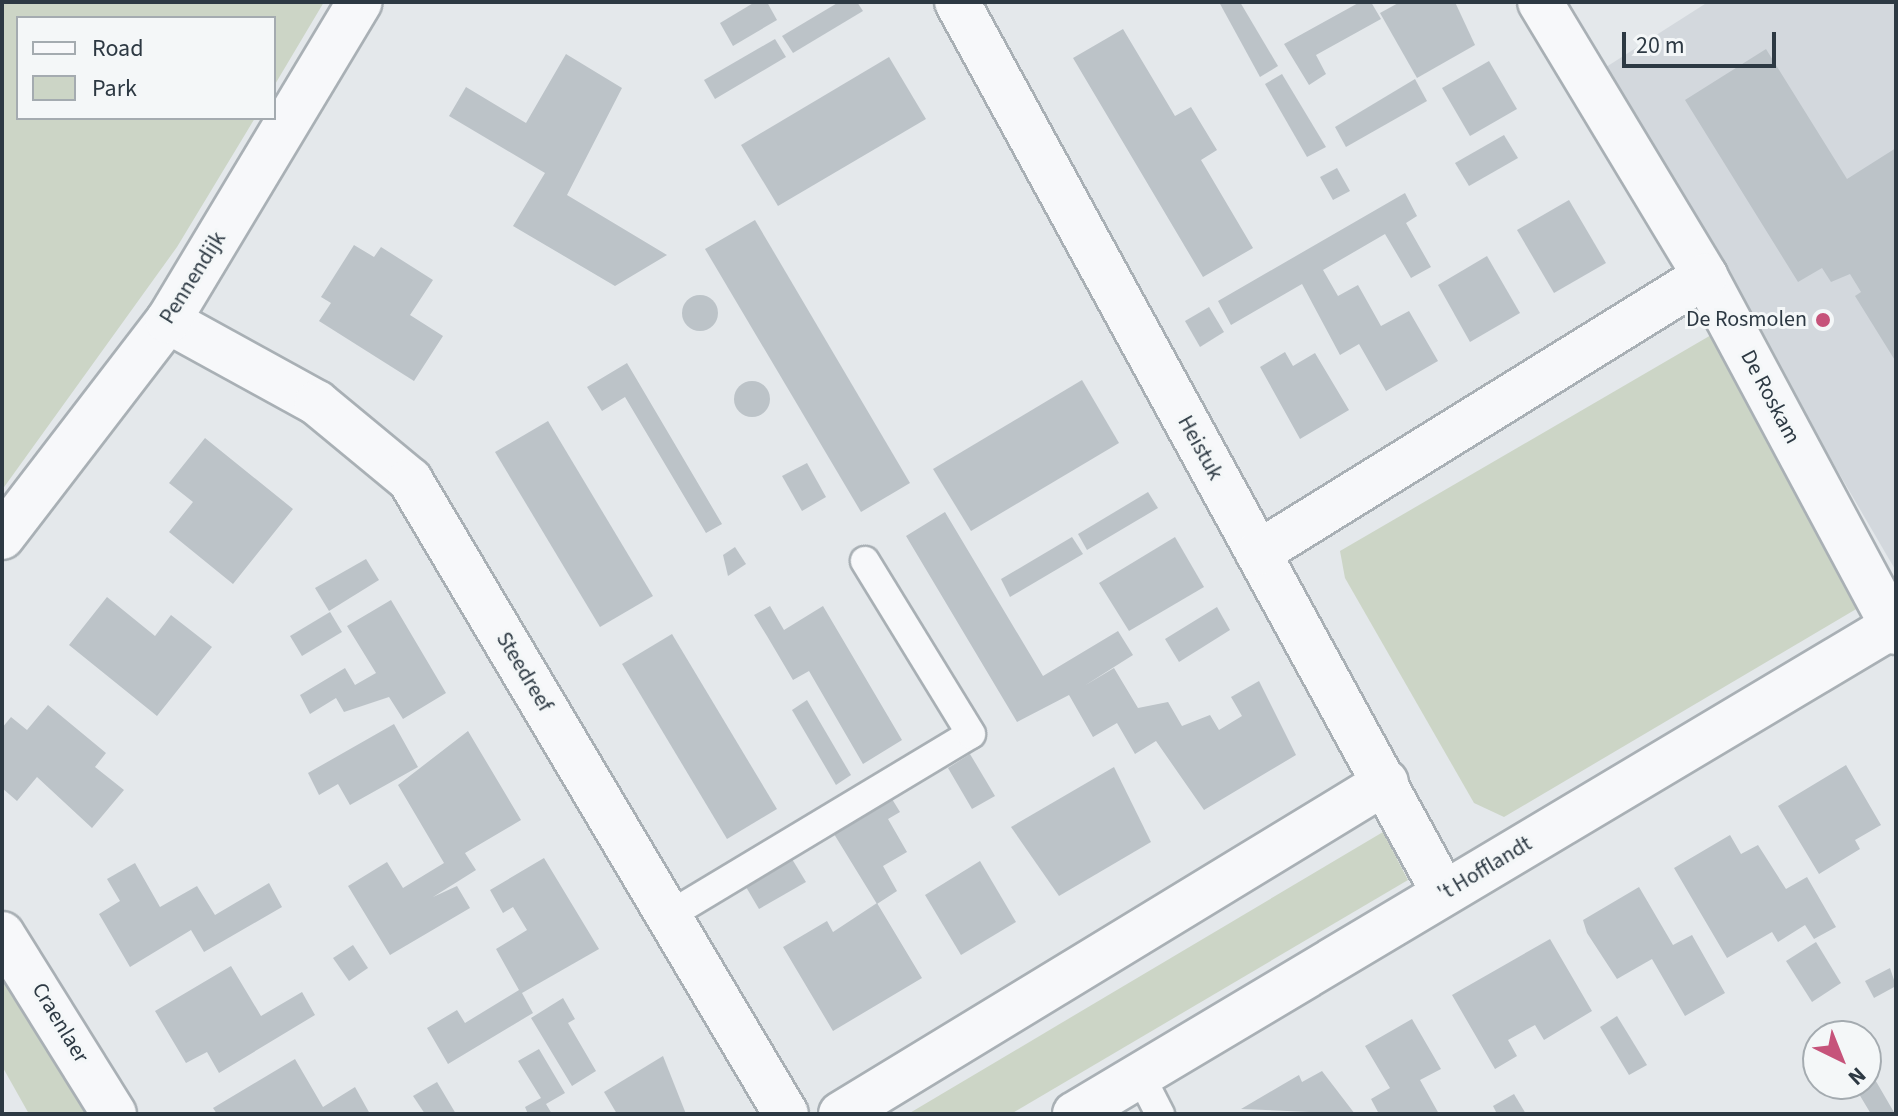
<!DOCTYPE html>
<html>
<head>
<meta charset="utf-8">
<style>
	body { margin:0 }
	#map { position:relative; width:1898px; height:1116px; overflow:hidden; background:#e4e8eb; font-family:"Source Sans 3",sans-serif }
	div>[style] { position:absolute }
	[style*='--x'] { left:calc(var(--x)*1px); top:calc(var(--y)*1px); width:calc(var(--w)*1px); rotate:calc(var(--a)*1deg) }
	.built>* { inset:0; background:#d3d8dd }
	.green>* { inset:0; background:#ccd5c6 }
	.building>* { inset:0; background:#bcc3c8 }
	.round { border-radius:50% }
	.roads { filter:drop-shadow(2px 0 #a9b0b5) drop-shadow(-2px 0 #a9b0b5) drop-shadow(0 2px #a9b0b5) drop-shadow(0 -2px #a9b0b5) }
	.lane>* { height:28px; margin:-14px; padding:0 14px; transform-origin:14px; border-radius:14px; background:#f7f8fa }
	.street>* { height:44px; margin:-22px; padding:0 22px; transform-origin:22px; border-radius:22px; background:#f7f8fa }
	.dots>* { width:22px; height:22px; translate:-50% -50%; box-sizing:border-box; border:4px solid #f4f7f8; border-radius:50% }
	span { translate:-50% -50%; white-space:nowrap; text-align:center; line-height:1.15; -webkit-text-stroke:6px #f4f7f8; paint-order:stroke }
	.street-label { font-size:22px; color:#2d3943 }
	.poi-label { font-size:22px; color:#2d3943 }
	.right { translate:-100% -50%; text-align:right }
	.frame { position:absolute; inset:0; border:4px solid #2d3943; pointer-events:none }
	.legend { position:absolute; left:16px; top:16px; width:260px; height:104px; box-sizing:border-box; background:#f4f7f8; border:2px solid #a4abb0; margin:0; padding:10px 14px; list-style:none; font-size:24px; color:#2d3943 }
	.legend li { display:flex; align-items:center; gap:16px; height:40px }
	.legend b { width:40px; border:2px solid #a4abb0 }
	.north { position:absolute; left:1802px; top:1020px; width:80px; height:80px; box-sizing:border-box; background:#f4f7f8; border:2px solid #a4abb0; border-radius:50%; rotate:137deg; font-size:22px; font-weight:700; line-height:32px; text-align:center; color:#2d3943 }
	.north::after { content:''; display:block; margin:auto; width:28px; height:36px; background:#c6537a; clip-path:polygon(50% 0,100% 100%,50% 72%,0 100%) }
	.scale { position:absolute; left:1622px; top:32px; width:154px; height:36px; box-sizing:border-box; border:4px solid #2d3943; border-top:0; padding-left:10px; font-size:24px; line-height:28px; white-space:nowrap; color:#2d3943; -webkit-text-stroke:6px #f4f7f8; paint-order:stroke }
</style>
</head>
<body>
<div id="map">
	<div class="built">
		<i style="clip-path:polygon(1708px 2px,1896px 2px,1896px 571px,1603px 69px)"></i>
	</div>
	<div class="green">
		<i style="clip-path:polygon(2px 2px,324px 2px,274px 86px,274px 18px,18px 18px,18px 118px,255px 118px,177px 247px,2px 490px)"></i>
		<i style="clip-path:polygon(1718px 331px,1863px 605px,1504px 817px,1474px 803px,1345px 578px,1340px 551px)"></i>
		<i style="clip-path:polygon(1383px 832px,1408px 880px,1011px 1114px,908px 1114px)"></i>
		<i style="clip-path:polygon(2px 964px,95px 1114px,29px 1114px,2px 1066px)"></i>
	</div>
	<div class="building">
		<i style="clip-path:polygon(755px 2px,767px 2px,777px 20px,733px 46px,720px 23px)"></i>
		<i style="clip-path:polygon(839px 2px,857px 2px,863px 11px,793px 53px,782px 36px)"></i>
		<i style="clip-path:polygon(1219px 2px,1240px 2px,1278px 66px,1260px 77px)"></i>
		<i style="clip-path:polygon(1360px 2px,1371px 2px,1381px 19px,1316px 55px,1326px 74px,1309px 85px,1284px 44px)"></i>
		<i style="clip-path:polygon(1400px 2px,1455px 2px,1475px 45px,1417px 78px,1380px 13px)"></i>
		<i style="clip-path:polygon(1123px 29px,1175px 116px,1191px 107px,1217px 150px,1201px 160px,1253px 248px,1203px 277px,1073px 58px)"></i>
		<i style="clip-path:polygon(775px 39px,786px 57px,715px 99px,704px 80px)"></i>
		<i style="clip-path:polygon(1766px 49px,1847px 179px,1896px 148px,1896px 362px,1855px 296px,1861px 292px,1850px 274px,1831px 282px,1822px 268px,1798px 282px,1685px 100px)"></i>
		<i style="clip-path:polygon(566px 54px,622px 88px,567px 195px,667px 255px,615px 286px,513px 226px,545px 173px,449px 116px,466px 87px,526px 123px)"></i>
		<i style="clip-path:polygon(889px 57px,926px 119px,778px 206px,741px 145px)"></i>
		<i style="clip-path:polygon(1489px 61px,1517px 109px,1470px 136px,1442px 88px)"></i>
		<i style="clip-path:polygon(1282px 74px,1326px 147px,1307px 157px,1265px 84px)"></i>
		<i style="clip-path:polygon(1415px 79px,1427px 101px,1346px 147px,1335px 127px)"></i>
		<i style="clip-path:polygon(1504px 135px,1518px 158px,1469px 186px,1455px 163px)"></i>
		<i style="clip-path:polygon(1337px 168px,1350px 191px,1333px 200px,1320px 177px)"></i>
		<i style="clip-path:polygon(1405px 193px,1417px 216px,1406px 223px,1431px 267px,1411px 278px,1385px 234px,1323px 270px,1338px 296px,1358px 285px,1381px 326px,1409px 311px,1438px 361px,1386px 391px,1359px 344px,1340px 355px,1302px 284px,1231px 325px,1218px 301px)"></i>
		<i style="clip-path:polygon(1569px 200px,1606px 263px,1554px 293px,1517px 230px)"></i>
		<i style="clip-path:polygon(755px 220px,910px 483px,861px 512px,705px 249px)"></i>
		<i style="clip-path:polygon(354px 245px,374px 257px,381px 247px,433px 280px,410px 315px,443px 336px,414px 381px,319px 321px,331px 303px,321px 297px)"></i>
		<i style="clip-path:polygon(1487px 256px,1520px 313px,1470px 342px,1438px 285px)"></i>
		<i class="round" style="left:682px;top:295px;width:36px;height:36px"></i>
		<i style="clip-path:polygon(1209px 307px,1224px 332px,1200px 347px,1185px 321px)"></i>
		<i style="clip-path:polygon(1285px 352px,1293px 366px,1315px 353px,1349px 410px,1300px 439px,1260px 367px)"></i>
		<i style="clip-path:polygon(627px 363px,722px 524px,706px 533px,625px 397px,602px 411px,587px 387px)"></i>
		<i style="clip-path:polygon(1082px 380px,1119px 443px,971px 531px,933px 469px)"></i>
		<i class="round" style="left:734px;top:381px;width:36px;height:36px"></i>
		<i style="clip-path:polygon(548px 421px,653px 596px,600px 627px,495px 452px)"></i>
		<i style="clip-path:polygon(205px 438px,293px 509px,233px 584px,169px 532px,193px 502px,169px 483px)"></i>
		<i style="clip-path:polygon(807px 463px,826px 497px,802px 511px,782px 476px)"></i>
		<i style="clip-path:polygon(1148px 492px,1158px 508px,1087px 550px,1078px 534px)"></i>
		<i style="clip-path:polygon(945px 512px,1043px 676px,1118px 631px,1133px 655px,1084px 686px,1114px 668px,1138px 708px,1168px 702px,1182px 726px,1210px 715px,1219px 730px,1242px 716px,1231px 697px,1259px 681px,1296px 755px,1204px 810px,1156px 741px,1135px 754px,1117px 723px,1093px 737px,1069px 695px,1017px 722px,906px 536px)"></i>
		<i style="clip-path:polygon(1072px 537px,1083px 554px,1010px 597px,1001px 579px)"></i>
		<i style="clip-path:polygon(1175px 537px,1204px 587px,1129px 631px,1099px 583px)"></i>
		<i style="clip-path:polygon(735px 547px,746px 564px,728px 576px,723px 555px)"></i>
		<i style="clip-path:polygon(366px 559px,379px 580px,329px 611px,315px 588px)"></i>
		<i style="clip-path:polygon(107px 597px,155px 636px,171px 615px,212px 647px,157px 716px,69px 645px)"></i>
		<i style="clip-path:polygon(391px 600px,446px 693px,403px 719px,389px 697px,344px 712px,336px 698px,310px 714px,300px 695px,345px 668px,355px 685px,376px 673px,347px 626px)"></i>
		<i style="clip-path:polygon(770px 606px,784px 630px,823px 606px,902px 740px,863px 764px,809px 671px,793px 680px,767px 636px,754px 615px)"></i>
		<i style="clip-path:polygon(1217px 607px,1230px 630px,1179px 662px,1165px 639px)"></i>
		<i style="clip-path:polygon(330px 612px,342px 632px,302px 656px,290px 636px)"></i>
		<i style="clip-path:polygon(672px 634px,777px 809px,727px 839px,622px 664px)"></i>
		<i style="clip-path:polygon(807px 700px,851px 775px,836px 785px,792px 710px)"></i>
		<i style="clip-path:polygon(48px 705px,106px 753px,95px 767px,124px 790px,92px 828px,37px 777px,17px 801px,2px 788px,2px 728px,11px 717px,27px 730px)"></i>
		<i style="clip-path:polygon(394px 724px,418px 767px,350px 805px,338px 784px,319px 795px,308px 773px)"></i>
		<i style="clip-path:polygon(468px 731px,521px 820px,465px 853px,476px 870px,433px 897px,457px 886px,470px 908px,390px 955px,348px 886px,387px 862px,403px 888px,444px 863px,398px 785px)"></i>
		<i style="clip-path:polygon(970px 754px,995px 796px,972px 809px,948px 768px)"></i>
		<i style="clip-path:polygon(1846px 765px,1881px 825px,1855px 840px,1860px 849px,1819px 874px,1778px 806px)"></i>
		<i style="clip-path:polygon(1114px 767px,1151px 842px,1059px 896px,1011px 827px)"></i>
		<i style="clip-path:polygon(892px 799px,900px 812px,888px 819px,907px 852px,883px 866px,897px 891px,877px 904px,834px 834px)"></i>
		<i style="clip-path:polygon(1730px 835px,1741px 854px,1758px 845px,1786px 889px,1807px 877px,1836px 927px,1814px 939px,1805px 925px,1778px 942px,1772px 932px,1727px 958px,1674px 868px)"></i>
		<i style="clip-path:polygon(544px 858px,599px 949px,522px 993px,533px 1013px,448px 1064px,427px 1028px,457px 1010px,465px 1023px,519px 990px,496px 949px,527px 930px,513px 907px,503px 913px,490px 890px)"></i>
		<i style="clip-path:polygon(792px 859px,806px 882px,759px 909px,746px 887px)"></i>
		<i style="clip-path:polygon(980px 861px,1016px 922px,961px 955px,925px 895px)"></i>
		<i style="clip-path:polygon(135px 863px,160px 907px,197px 886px,215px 915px,269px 883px,282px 907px,204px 952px,191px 930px,130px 967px,99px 914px,120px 901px,107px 879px)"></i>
		<i style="clip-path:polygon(1639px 887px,1673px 945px,1692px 935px,1725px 993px,1685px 1016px,1652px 959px,1617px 979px,1587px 933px,1583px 920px)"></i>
		<i style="clip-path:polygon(877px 903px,922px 978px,833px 1031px,783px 947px,827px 921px,833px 932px)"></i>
		<i style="clip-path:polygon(1550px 939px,1592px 1011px,1544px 1040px,1535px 1025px,1508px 1040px,1517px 1056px,1495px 1069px,1452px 995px)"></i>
		<i style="clip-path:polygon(1816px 942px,1841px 983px,1812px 1002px,1786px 961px)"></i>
		<i style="clip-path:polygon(353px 945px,368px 968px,349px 981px,333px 958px)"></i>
		<i style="clip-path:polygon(231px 966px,261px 1016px,302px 992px,315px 1015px,219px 1073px,207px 1052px,186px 1063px,155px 1011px)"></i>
		<i style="clip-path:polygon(1890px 968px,1896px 986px,1874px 998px,1865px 981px)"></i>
		<i style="clip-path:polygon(563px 998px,575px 1019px,568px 1023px,596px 1071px,572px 1086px,531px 1018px)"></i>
		<i style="clip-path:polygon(1617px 1016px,1647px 1065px,1629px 1075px,1600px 1027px)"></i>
		<i style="clip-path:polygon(1412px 1019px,1441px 1069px,1420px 1080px,1439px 1114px,1379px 1114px,1371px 1099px,1390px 1088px,1365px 1046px)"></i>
		<i style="clip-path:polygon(539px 1049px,565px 1093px,546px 1104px,552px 1114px,528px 1114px,525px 1107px,541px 1098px,518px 1061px)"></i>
		<i style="clip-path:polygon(663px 1056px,686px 1114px,617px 1114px,604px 1092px)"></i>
		<i style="clip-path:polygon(295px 1059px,323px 1107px,355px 1087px,370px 1114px,217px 1114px,213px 1108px)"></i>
		<i style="clip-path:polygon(1866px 1065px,1877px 1083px,1895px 1114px,1871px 1114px,1853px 1084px,1866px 1084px)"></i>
		<i style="clip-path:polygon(1322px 1071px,1355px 1114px,1241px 1109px,1299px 1075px,1302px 1082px)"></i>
		<i style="clip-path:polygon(437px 1082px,456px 1114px,425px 1114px,413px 1096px)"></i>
		<i style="clip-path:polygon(1514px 1094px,1526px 1114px,1497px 1114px,1493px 1106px)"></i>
	</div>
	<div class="roads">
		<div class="lane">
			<i style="--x:668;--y:916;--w:353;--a:-31"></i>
			<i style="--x:971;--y:734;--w:203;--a:-121.5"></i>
			<i style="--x:1140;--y:1075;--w:44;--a:62.9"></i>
		</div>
		<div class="street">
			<i style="--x:957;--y:2;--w:1015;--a:61.34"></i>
			<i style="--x:1540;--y:2;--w:320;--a:58.9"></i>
			<i style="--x:1705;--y:276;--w:404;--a:61.8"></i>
			<i style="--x:168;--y:321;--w:170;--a:28.8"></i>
			<i style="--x:317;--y:403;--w:121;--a:39.6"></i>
			<i style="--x:410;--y:480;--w:737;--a:59.33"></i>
			<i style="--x:2;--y:537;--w:272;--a:-52.5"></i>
			<i style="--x:168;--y:321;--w:372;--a:-59"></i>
			<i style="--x:1258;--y:553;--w:526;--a:-31.79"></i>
			<i style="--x:2;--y:934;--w:212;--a:58.1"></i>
			<i style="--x:841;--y:1114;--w:638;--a:-31.35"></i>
			<i style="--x:1075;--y:1114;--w:956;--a:-30.83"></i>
		</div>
	</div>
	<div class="dots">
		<i style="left:1823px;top:320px;background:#c6537a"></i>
	</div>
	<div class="street-label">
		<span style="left:193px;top:278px;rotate:-58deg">Pennendijk</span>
		<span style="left:1770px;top:397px;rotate:62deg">De Roskam</span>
		<span style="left:1200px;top:448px;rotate:61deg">Heistuk</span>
		<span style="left:524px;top:672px;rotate:59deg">Steedreef</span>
		<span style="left:1485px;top:869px;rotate:-31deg">'t Hofflandt</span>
		<span style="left:60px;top:1023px;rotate:59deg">Craenlaer</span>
	</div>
	<div class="poi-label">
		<span class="right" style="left:1807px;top:320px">De Rosmolen</span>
	</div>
	<div class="frame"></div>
	<ul class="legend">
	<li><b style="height:10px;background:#f7f8fa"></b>Road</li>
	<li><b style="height:22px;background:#ccd5c6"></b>Park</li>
	</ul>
	<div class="north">N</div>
	<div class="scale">20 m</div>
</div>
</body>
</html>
